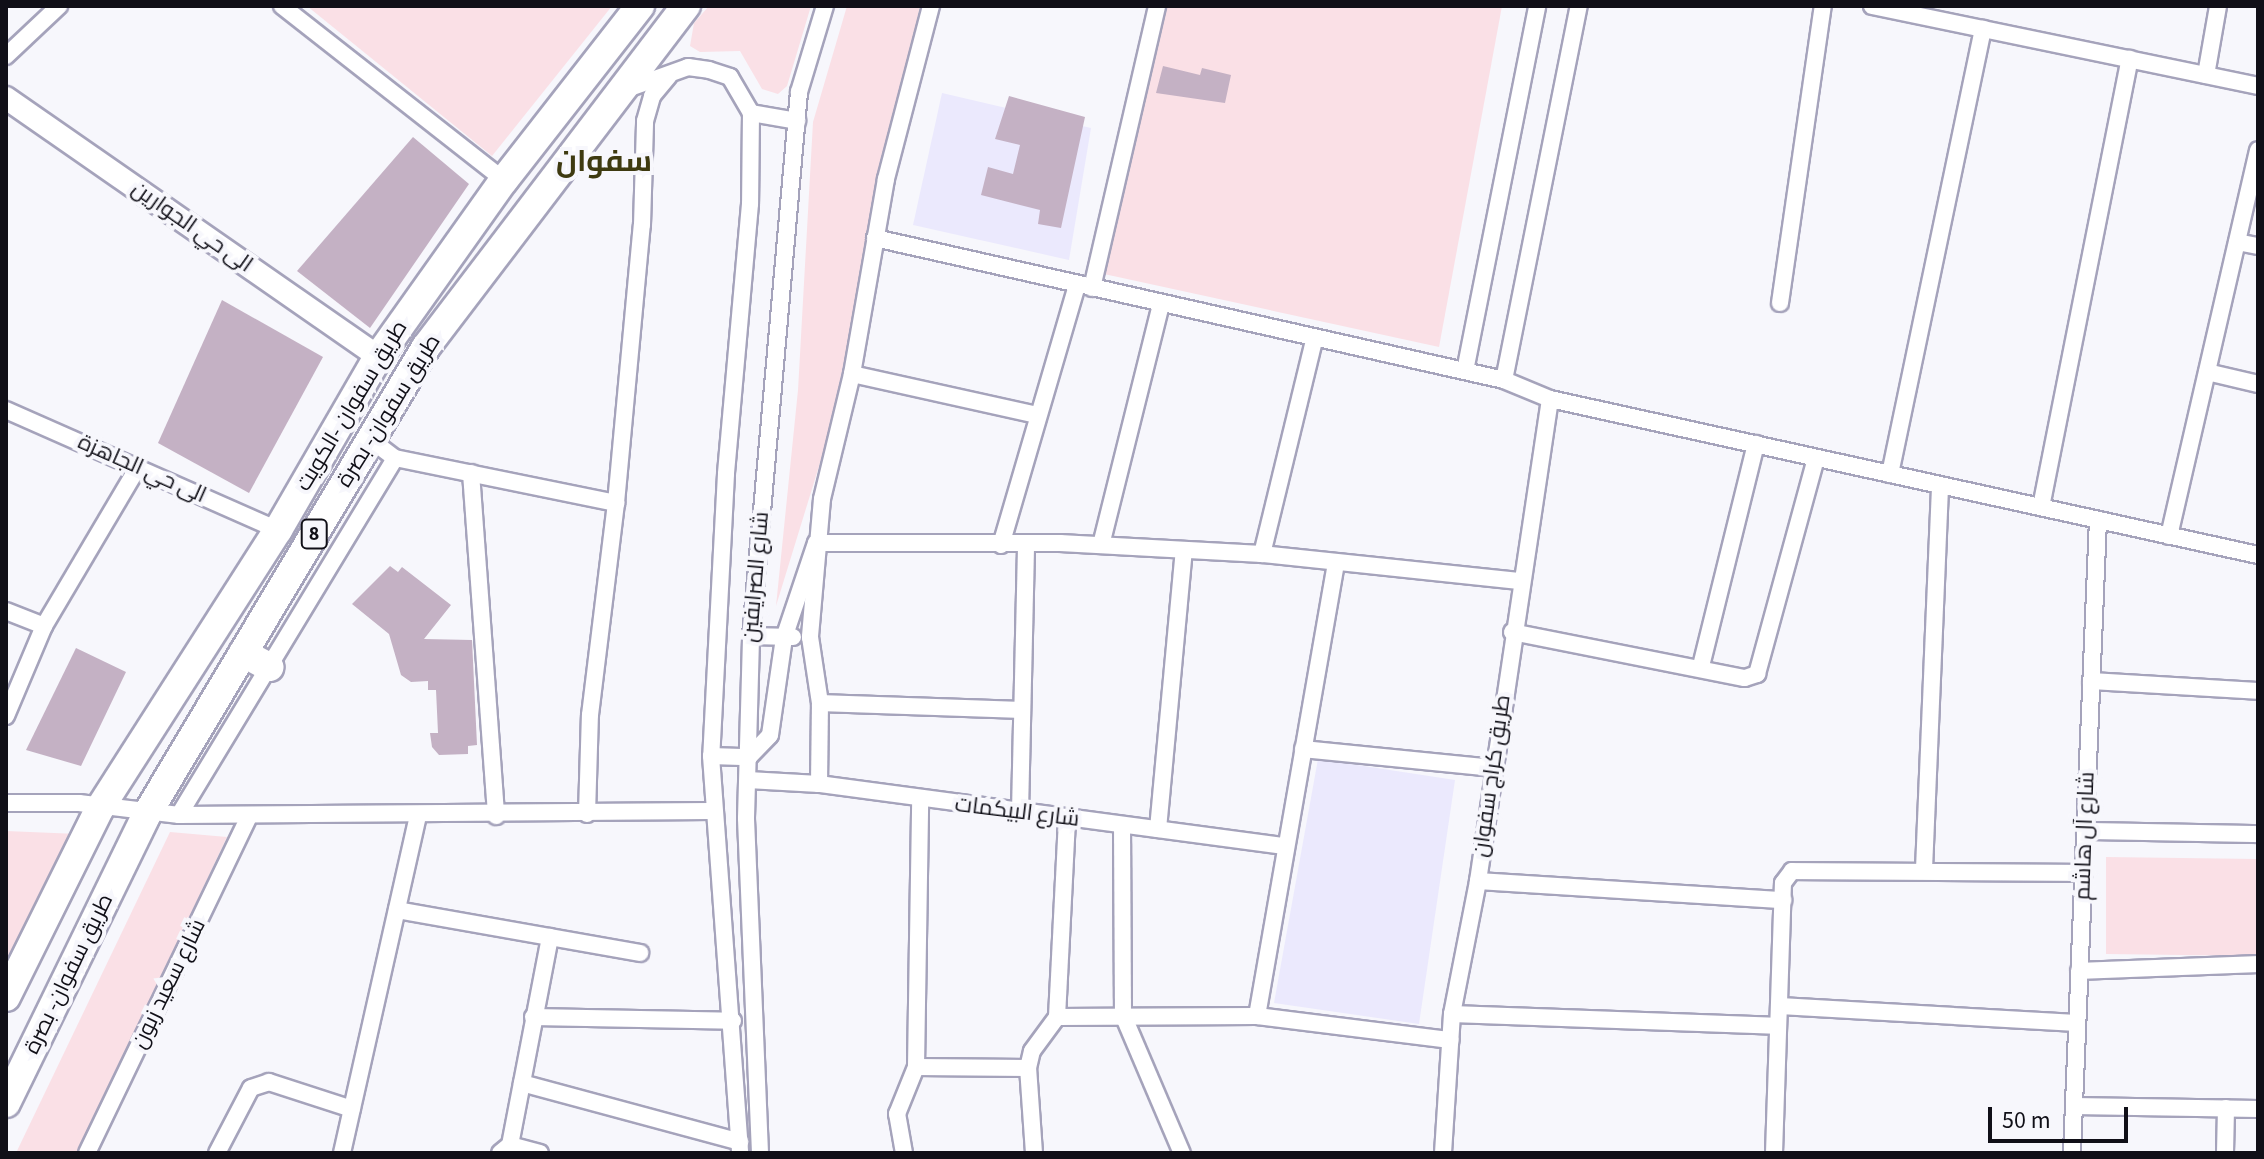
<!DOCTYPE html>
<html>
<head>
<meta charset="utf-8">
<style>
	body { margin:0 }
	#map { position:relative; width:2264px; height:1159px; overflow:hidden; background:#f7f7fc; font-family:"Source Sans 3",Cairo,sans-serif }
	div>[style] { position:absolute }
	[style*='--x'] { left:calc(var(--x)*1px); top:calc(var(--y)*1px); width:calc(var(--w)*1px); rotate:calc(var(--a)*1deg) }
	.built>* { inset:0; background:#ebe9fd }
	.green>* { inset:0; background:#fae0e6 }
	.building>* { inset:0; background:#c4b1c4 }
	.roads { filter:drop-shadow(2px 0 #a5a3bb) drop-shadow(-2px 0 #a5a3bb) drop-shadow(0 2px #a5a3bb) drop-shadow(0 -2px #a5a3bb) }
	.street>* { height:16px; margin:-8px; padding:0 8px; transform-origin:8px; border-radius:8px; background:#fff }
	.secondary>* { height:22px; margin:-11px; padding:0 11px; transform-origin:11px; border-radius:11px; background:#fff }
	.highway>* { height:28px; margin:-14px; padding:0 14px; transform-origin:14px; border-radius:14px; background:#fff }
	span { translate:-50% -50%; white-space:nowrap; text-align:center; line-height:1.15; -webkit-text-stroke:8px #f7f7fc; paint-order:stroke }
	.shield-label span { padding:2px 6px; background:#f7f7fc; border:2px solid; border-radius:6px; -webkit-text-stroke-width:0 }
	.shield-label { font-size:20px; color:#100f17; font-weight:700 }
	.street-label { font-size:22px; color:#100f17 }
	.district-label { font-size:30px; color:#3e3a10; font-weight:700 }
	.frame { position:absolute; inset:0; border:8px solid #100f17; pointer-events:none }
	.scale { position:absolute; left:1988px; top:1107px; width:140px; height:36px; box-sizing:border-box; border:4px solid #100f17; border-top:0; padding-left:10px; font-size:24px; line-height:28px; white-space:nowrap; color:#100f17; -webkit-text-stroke:6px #f7f7fc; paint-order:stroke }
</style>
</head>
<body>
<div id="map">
	<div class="built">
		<i style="clip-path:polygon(942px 93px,1091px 128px,1069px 260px,913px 225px)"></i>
		<i style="clip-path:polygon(1318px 759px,1455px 780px,1419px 1024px,1274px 1003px)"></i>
	</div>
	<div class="green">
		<i style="clip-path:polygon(307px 6px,612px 6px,492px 156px)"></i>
		<i style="clip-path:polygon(709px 6px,811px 6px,787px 86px,778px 94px,762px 89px,740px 51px,700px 52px,690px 46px,694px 23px)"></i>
		<i style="clip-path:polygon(847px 6px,920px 6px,828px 437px,776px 606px,798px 390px,813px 122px)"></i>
		<i style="clip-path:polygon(1163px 6px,1502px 6px,1439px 347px,1104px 274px)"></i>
		<i style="clip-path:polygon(6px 831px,78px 834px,6px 972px)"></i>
		<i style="clip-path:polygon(170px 832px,227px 837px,78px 1153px,16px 1153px)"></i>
		<i style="clip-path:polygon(2106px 857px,2258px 859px,2258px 956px,2106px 954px)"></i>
	</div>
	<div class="building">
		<i style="clip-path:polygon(1163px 66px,1200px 75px,1202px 68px,1231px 75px,1225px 103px,1156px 93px)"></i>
		<i style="clip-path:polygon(1009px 96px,1085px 117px,1061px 228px,1038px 224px,1040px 210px,981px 195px,988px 167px,1013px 174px,1020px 145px,995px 139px)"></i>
		<i style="clip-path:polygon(413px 137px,469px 184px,370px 328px,297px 271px)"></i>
		<i style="clip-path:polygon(222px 300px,323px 357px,249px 493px,158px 443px)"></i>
		<i style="clip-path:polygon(390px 566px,398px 572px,402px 567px,451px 605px,424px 639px,472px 640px,477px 745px,468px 746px,468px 754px,439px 755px,432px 747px,430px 733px,438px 733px,436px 690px,428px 690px,428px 681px,411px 682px,401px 675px,389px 634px,352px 604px)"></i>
		<i style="clip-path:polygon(76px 648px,126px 672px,81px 766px,26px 750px)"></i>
	</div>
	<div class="roads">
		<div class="street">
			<i style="--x:282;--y:6;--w:282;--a:38.1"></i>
			<i style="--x:931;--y:6;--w:179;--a:104.6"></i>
			<i style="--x:886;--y:179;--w:198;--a:99.9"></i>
			<i style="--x:852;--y:374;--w:129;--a:103.5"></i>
			<i style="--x:822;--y:499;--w:139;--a:95"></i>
			<i style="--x:810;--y:637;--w:67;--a:81.4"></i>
			<i style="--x:820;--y:703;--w:202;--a:2"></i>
			<i style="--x:1872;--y:6;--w:394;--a:11.7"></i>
			<i style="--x:6;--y:56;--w:73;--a:-43.3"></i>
			<i style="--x:2206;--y:75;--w:70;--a:-80.1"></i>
			<i style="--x:627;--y:89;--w:65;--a:-19.8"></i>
			<i style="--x:688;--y:67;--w:21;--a:8"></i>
			<i style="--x:709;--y:70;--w:22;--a:18"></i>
			<i style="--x:730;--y:77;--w:42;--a:59.7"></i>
			<i style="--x:751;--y:113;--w:91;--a:90.6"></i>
			<i style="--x:750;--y:204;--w:271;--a:95.1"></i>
			<i style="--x:726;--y:474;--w:282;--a:93"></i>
			<i style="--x:711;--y:756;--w:398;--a:85.8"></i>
			<i style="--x:751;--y:113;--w:47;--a:9.9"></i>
			<i style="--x:875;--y:238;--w:645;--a:12.72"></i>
			<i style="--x:1504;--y:380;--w:50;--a:22.4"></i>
			<i style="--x:1550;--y:399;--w:725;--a:12.43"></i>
			<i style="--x:2237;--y:242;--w:21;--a:11"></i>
			<i style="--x:1092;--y:288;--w:289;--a:-77"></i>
			<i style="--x:1780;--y:303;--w:300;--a:-81.8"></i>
			<i style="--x:1465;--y:371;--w:372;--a:-78.8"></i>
			<i style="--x:2207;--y:372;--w:52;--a:13.2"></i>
			<i style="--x:852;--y:374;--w:189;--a:12.5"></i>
			<i style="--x:1504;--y:380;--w:381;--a:-78.7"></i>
			<i style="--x:6;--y:410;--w:297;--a:23.8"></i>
			<i style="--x:371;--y:440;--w:30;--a:37"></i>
			<i style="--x:395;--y:458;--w:226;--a:11.5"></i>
			<i style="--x:471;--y:473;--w:344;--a:85.8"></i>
			<i style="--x:1890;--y:474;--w:455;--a:-78.2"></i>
			<i style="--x:2041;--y:507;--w:457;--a:-78.8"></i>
			<i style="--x:2169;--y:536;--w:396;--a:-77"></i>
			<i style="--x:1001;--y:545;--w:271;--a:-73.7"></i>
			<i style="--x:1101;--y:545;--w:248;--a:-76"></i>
			<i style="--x:1262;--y:554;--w:219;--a:-76.3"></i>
			<i style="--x:6;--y:611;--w:41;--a:21.5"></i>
			<i style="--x:1512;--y:632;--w:237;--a:11.2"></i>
			<i style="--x:1745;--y:678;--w:13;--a:-18"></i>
			<i style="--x:1757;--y:674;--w:224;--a:-74.7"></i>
			<i style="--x:751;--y:636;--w:42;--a:1.4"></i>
			<i style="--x:1701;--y:666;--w:229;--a:-76.1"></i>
			<i style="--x:2091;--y:681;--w:167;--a:3.4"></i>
			<i style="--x:6;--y:716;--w:98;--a:-67.1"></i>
			<i style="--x:44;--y:626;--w:185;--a:-59.4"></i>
			<i style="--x:1303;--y:749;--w:191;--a:5.7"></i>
			<i style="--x:711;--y:756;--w:38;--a:2"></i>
			<i style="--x:749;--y:757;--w:30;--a:-46"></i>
			<i style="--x:770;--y:735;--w:98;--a:-81.8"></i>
			<i style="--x:784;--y:638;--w:100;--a:-71.4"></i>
			<i style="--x:816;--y:543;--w:244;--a:0"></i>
			<i style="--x:1060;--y:543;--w:202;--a:3.1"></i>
			<i style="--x:1262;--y:554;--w:260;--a:6"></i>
			<i style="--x:748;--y:780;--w:71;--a:3.2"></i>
			<i style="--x:819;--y:784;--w:471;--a:7.6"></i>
			<i style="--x:819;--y:784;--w:81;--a:-89.3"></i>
			<i style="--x:6;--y:803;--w:73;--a:0"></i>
			<i style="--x:79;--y:803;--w:101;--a:6.8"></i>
			<i style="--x:179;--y:815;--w:532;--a:-0.43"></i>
			<i style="--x:1020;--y:812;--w:268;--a:-88.7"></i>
			<i style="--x:587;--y:814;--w:99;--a:-88.3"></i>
			<i style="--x:590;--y:715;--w:214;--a:-83"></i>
			<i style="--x:616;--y:503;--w:279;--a:-84.7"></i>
			<i style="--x:642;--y:225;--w:104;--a:-88.3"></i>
			<i style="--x:645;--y:121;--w:26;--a:-74"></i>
			<i style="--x:652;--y:96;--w:26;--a:-50"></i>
			<i style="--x:179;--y:815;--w:417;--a:-58.8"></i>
			<i style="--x:1122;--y:825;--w:190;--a:89.7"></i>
			<i style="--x:1123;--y:1015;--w:150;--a:66.9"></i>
			<i style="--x:1158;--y:829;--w:280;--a:-84.7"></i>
			<i style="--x:2085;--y:831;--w:173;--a:1"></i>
			<i style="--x:1924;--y:869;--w:384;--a:-87.6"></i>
			<i style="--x:1478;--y:881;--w:306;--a:3.6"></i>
			<i style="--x:397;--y:910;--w:247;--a:10"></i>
			<i style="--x:2079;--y:971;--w:179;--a:-2.2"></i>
			<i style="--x:1780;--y:1006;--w:297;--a:3.3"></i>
			<i style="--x:1452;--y:1014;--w:323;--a:2.1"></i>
			<i style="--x:1257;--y:1016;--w:458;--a:-80.1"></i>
			<i style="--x:533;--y:1017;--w:200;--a:1.1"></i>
			<i style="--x:1057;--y:1017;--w:200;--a:-0.3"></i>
			<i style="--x:1257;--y:1016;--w:195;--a:7.1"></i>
			<i style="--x:916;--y:1067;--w:112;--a:0.5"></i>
			<i style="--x:522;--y:1083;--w:226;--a:15.1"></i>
			<i style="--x:2074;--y:1106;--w:184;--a:0.9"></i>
			<i style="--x:510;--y:1145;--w:212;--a:-79.1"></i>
			<i style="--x:87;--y:1153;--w:375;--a:-64.3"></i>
			<i style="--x:217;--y:1153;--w:73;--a:-62.4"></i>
			<i style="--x:251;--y:1088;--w:19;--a:-18"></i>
			<i style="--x:269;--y:1082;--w:87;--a:18"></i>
			<i style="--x:342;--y:1153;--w:344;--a:-77.3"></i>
			<i style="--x:500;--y:1153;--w:13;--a:-39"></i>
			<i style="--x:510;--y:1145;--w:31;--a:15"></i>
			<i style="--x:760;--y:1153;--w:335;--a:-92.4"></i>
			<i style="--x:746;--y:818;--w:182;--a:-88.4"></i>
			<i style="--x:751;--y:636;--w:546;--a:-84.96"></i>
			<i style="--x:799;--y:92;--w:90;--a:-73.2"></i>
			<i style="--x:904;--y:1153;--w:40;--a:-100"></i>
			<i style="--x:897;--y:1114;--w:51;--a:-68"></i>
			<i style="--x:916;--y:1067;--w:267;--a:-89.1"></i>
			<i style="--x:1034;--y:1153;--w:85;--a:-94"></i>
			<i style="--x:1028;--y:1068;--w:17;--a:-77"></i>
			<i style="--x:1032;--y:1051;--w:42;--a:-53.7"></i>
			<i style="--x:1057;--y:1017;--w:199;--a:-87.1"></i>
			<i style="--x:1443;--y:1153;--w:139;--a:-86.3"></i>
			<i style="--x:1452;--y:1014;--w:136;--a:-78.9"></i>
			<i style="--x:1478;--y:881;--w:487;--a:-81.5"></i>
			<i style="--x:1774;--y:1153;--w:270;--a:-88.1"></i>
			<i style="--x:1783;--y:883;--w:15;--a:-53"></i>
			<i style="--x:1792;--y:871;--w:292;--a:0.4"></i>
			<i style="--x:2072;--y:1153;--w:634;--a:-87.65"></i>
			<i style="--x:2225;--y:1153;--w:45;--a:-88.7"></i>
		</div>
		<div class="secondary">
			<i style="--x:6;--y:98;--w:453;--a:34.8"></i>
		</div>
		<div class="highway">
			<i style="--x:243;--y:653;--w:30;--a:28"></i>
			<i style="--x:6;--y:997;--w:211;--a:-63.6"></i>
			<i style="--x:100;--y:808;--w:330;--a:-57.4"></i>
			<i style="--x:278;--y:530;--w:200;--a:-60"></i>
			<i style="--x:378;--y:357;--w:217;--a:-54.6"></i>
			<i style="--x:504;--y:180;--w:221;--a:-52"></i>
			<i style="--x:6;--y:1103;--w:322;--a:-64"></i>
			<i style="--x:147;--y:814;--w:544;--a:-59.14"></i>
			<i style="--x:426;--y:347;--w:429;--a:-52.7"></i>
		</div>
	</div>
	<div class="shield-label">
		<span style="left:314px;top:534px">8</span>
	</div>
	<div class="street-label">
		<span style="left:192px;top:227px;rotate:35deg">الى حي الجوارين</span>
		<span style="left:352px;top:406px;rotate:-59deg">طريق سفوان -الكويت</span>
		<span style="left:389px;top:411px;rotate:-58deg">طريق سفوان- بصرة</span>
		<span style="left:142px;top:469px;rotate:24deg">الى حي الجاهزة</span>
		<span style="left:756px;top:577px;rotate:-85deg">شارع الصرايفين</span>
		<span style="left:1492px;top:776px;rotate:-82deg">طريق كراج سفوان</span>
		<span style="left:1017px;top:812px;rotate:7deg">شارع البيكمات</span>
		<span style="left:2085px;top:836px;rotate:-88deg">شارع آل هاشم</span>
		<span style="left:69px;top:974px;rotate:-64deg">طريق سفوان- بصرة</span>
		<span style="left:169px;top:984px;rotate:-64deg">شارع سعيد زبون</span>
	</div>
	<div class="district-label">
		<span style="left:604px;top:162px">سفوان</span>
	</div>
	<div class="frame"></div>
	<div class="scale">50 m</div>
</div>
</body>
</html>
